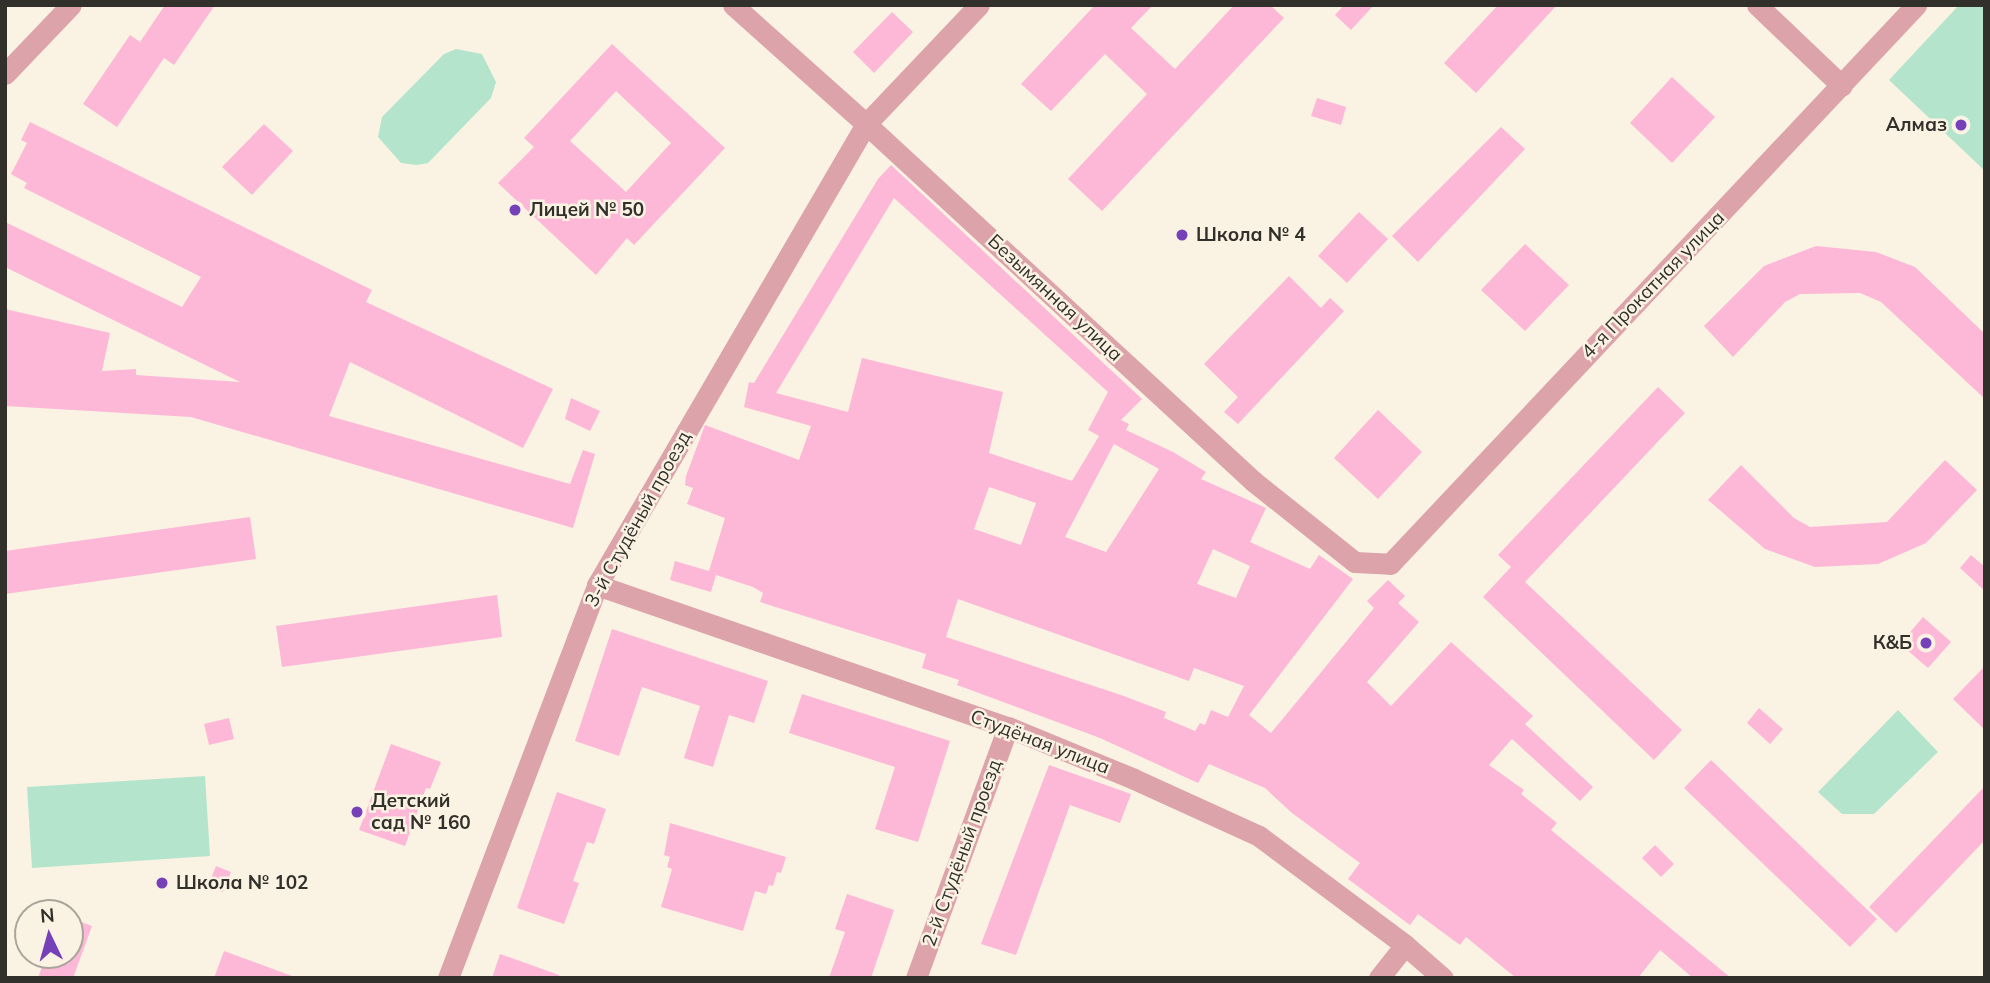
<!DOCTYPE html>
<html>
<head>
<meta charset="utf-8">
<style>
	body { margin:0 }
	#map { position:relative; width:1990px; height:983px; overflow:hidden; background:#faf3e4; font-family:Mulish,sans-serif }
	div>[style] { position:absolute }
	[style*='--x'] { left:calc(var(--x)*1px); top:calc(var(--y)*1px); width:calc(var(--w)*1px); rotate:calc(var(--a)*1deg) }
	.green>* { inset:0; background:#b4e5cc }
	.building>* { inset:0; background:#fdb7d7 }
	.minor>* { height:21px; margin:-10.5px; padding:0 10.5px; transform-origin:10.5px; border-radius:10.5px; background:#dca3aa }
	.dots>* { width:19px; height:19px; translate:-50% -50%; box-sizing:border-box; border:4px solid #faf3e4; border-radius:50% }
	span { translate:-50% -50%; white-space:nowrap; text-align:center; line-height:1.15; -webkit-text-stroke:5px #faf3e4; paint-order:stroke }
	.poi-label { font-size:19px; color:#32302a; font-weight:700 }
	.right { translate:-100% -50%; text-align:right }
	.left { translate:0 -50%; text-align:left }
	.street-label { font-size:19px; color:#32302a }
	.frame { position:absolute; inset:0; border:7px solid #32302a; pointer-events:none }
	.north { position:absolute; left:14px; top:899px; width:70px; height:70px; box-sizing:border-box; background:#faf3e4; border:2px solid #aaa59a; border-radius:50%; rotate:355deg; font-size:19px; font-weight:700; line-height:28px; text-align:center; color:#32302a }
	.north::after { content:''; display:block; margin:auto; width:24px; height:32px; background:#7641b8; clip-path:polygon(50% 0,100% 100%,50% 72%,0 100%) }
</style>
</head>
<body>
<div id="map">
	<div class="green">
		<i style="clip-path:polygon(1959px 5px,1985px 5px,1985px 171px,1889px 80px)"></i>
		<i style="clip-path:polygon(456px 49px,482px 54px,496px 82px,491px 98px,428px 163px,417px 165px,401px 163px,378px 137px,382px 117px,444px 54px)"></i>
		<i style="clip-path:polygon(1898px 710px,1938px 752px,1874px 814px,1842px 814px,1818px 792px)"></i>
		<i style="clip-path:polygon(205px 776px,210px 856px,32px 868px,27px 787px)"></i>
	</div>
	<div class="building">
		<i style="clip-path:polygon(165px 5px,215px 5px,174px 65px,164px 58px,117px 127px,83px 104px,130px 35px,140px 42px)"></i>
		<i style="clip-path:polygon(1095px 5px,1153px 5px,1131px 28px,1175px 69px,1234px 5px,1270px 5px,1284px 18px,1102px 211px,1068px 179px,1147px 94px,1105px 54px,1051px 111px,1021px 84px)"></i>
		<i style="clip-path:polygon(1344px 5px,1374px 5px,1351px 30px,1335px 15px)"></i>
		<i style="clip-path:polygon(1498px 5px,1557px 5px,1476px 93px,1444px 63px)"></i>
		<i style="clip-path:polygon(892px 12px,913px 32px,874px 73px,853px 52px)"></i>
		<i style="clip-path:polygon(evenodd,612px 44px,725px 148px,634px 245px,627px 238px,596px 275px,498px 183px,534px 147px,524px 138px,612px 44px,616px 91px,671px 143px,626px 192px,570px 141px,616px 91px)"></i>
		<i style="clip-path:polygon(1672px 77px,1715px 117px,1672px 163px,1630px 123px)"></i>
		<i style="clip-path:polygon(1317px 98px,1346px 107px,1341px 125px,1311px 116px)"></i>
		<i style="clip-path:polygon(30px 122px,372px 290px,366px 302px,553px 389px,523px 448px,350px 362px,329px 416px,570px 484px,583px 450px,595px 454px,573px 528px,191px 417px,5px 406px,5px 309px,110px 333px,102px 371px,136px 369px,136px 375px,240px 382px,5px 267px,5px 222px,182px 307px,201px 277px,24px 188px,27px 183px,11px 174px,27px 143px,21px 140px)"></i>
		<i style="clip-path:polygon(264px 124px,293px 151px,252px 195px,222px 167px)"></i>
		<i style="clip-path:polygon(1501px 127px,1525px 149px,1418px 262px,1392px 236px)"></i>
		<i style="clip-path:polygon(evenodd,891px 165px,1142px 399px,1121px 420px,1129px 424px,1126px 430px,1173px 452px,1206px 472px,1201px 479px,1266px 508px,1250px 542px,1310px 569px,1319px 555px,1353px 579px,1249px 715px,1271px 733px,1374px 608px,1367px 601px,1388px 580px,1405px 596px,1398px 603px,1419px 622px,1367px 682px,1391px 706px,1451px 642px,1533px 716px,1525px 724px,1593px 787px,1580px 801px,1512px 739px,1489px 765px,1524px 790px,1521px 794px,1557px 823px,1551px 830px,1731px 978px,1693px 978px,1660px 950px,1638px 978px,1516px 978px,1466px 937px,1460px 945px,1418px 914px,1410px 925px,1348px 879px,1360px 863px,1292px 813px,1265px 788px,1209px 764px,1198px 783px,1100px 738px,957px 685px,959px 680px,922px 668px,926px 654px,760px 602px,763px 593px,753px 587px,716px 575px,711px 592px,670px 580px,675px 561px,709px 571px,725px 518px,687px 504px,693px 488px,685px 485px,686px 476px,705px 425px,799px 460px,811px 426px,744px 407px,749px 382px,754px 383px,878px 179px,891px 165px,894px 198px,1108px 392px,1088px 430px,1099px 436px,1072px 481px,989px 453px,1003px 392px,862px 358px,848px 412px,776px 393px,894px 198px,891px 165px,1114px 444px,1159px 469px,1106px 552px,1065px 537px,1114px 444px,891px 165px,989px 487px,1036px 503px,1021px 545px,974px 529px,989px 487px,891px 165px,1213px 549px,1250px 566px,1236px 598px,1197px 584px,1213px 549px,891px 165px,958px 599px,1189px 681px,1194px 668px,1244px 686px,1228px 717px,1211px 710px,1205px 725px,1200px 723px,1195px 731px,1164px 718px,1166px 712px,1121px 695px,946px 637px,958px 599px)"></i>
		<i style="clip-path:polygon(1359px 212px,1388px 239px,1347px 283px,1318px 256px)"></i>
		<i style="clip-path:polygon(1525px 244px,1569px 285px,1525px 331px,1481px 290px)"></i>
		<i style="clip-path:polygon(1816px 246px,1876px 252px,1915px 267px,1985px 334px,1985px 399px,1881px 302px,1860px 293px,1800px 294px,1785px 302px,1733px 357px,1704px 326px,1764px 266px)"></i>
		<i style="clip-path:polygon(1289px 276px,1321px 308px,1330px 298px,1344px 311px,1238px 424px,1224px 412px,1238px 397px,1204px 364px)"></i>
		<i style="clip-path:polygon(1658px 387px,1685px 413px,1525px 582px,1682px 730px,1654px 760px,1483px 597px,1511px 567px,1498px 555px)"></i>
		<i style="clip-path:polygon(571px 398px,600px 411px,590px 431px,565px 419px)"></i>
		<i style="clip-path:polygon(1378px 410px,1422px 452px,1378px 499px,1334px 458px)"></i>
		<i style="clip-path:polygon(1945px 460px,1977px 490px,1926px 543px,1878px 564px,1815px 567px,1765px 549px,1708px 500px,1741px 465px,1794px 518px,1810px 527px,1887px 522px)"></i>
		<i style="clip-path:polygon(250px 517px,256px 559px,5px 594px,5px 551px)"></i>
		<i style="clip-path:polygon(1971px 555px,1985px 567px,1985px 591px,1960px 568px)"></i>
		<i style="clip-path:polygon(497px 595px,502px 637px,282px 667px,276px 626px)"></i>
		<i style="clip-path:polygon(1923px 617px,1951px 642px,1928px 668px,1900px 644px)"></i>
		<i style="clip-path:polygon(612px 629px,768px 681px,754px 723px,729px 715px,713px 767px,684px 758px,700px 706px,642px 687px,619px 756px,575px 741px)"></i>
		<i style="clip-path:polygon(1985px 666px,1985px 730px,1953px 699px)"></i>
		<i style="clip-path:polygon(802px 694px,950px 741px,918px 842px,875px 829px,895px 767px,789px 733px)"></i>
		<i style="clip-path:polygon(1759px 708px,1783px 729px,1770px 744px,1747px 723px)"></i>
		<i style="clip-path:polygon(229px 718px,234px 739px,209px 745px,204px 724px)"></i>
		<i style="clip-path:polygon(391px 744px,441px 762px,430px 789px,426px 788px,405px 846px,359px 830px)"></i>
		<i style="clip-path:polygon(1711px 760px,1877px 919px,1850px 947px,1684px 788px)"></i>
		<i style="clip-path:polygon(1049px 765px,1131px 794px,1120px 823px,1070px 805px,1016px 955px,981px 944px)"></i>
		<i style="clip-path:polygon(1985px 786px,1985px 840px,1896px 933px,1869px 907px)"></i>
		<i style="clip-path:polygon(557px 792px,606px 809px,594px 844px,587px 842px,573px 881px,579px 883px,564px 924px,517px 908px)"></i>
		<i style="clip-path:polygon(670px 823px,786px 857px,781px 873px,777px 872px,773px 886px,769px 885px,766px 894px,755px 891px,743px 931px,661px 907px,672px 869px,667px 867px,670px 857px,664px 855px)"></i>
		<i style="clip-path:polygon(1655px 845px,1674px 864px,1661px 877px,1642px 858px)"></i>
		<i style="clip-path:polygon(216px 866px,231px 872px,223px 892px,208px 886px)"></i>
		<i style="clip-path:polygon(847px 894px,894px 910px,871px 978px,829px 978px,845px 932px,835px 929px)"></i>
		<i style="clip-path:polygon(70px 918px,92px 926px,73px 978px,38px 978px,46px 955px,70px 955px)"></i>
		<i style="clip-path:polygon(224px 951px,292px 976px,291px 978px,214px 978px)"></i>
		<i style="clip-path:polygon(500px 954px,559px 975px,559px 978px,492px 978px)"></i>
	</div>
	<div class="minor">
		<i style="--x:733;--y:5;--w:178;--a:41.8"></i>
		<i style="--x:866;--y:124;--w:527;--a:42.69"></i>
		<i style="--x:1253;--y:481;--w:130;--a:38.5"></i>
		<i style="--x:1355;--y:562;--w:35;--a:3"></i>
		<i style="--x:1390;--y:564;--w:768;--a:-46.74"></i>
		<i style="--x:1757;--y:5;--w:117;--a:43.6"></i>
		<i style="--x:5;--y:74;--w:95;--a:-46.3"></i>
		<i style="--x:597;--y:585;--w:435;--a:19.1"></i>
		<i style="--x:1008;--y:727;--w:136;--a:22.4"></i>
		<i style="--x:1134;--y:779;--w:137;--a:24.5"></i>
		<i style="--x:1259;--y:836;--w:182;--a:36.7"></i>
		<i style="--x:1405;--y:945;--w:50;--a:41"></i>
		<i style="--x:448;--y:978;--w:420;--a:-69.2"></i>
		<i style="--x:597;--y:585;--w:534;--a:-59.74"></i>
		<i style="--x:866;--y:124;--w:164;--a:-46.5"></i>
		<i style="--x:916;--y:978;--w:267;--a:-69.9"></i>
		<i style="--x:1379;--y:978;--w:42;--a:-51.8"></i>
	</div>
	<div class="dots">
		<i style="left:1961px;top:125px;background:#7641b8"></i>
		<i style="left:515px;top:210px;background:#7641b8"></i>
		<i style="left:1182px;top:235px;background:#7641b8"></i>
		<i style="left:1926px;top:643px;background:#7641b8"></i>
		<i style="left:357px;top:812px;background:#7641b8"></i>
		<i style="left:162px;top:883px;background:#7641b8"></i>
	</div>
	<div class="poi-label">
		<span class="right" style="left:1947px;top:125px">Алмаз</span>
		<span class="left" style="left:529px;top:210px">Лицей № 50</span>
		<span class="left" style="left:1196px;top:235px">Школа № 4</span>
		<span class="right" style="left:1912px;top:643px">К&amp;Б</span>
		<span class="left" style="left:371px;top:812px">Детский<br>сад № 160</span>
		<span class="left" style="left:176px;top:883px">Школа № 102</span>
	</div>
	<div class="street-label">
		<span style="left:1653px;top:285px;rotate:-46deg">4-я Прокатная улица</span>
		<span style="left:1055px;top:298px;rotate:43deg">Безымянная улица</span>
		<span style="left:638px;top:519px;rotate:-61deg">3-й Студёный проезд</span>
		<span style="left:1040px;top:742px;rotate:21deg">Студёная улица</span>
		<span style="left:962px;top:853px;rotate:-70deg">2-й Студёный проезд</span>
	</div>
	<div class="frame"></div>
	<div class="north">N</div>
</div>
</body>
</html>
